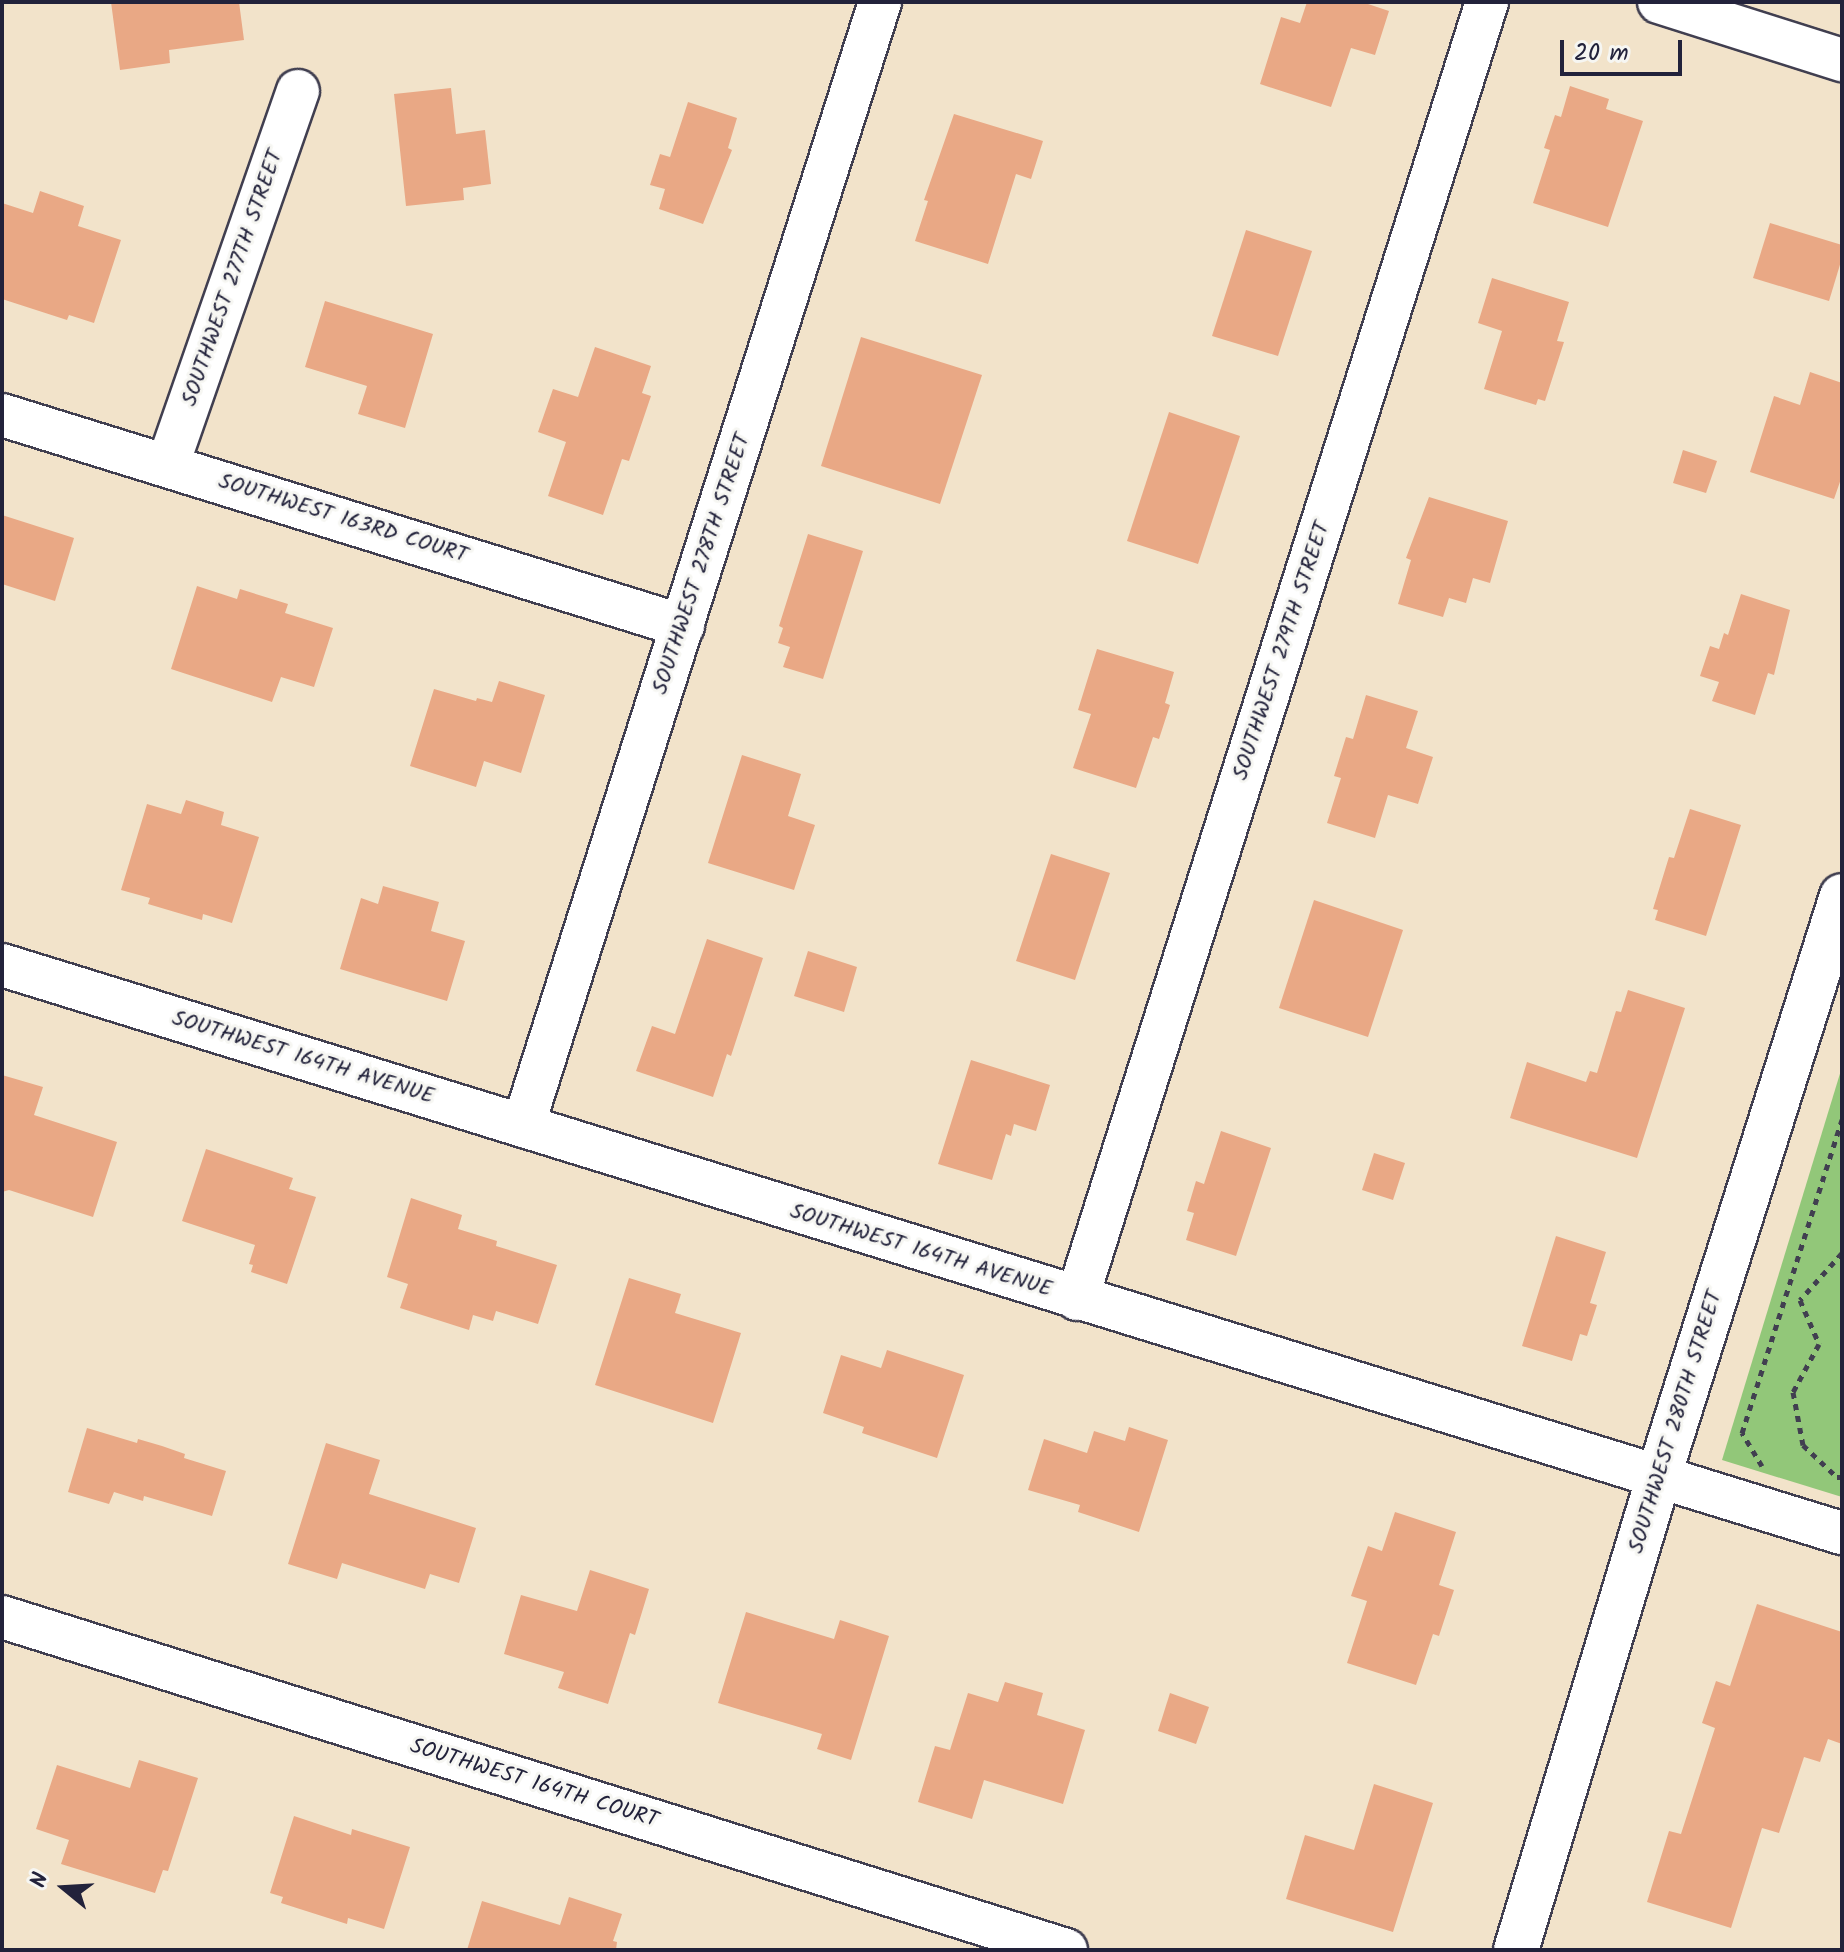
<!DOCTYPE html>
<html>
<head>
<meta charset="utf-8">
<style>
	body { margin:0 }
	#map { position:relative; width:1844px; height:1952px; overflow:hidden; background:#f2e3ca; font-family:Kalam,sans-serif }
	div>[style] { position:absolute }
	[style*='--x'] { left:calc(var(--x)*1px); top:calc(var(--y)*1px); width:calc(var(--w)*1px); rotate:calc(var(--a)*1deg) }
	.green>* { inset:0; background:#92c779 }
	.building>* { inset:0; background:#e9a885 }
	.path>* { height:5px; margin-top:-2.5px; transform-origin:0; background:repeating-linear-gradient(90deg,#413f50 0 6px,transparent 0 12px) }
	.roads { filter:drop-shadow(2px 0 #413f50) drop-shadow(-2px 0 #413f50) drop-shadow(0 2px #413f50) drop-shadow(0 -2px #413f50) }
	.street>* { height:42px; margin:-21px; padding:0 21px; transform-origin:21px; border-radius:21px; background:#fff }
	.secondary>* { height:44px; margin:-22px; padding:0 22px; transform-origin:22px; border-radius:22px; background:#fff }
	span { translate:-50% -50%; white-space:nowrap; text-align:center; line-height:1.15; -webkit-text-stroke:6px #f6f6f2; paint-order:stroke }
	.street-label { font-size:22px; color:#22223b }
	.frame { position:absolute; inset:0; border:4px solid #22223b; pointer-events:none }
	.north { position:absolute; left:24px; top:1848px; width:80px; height:80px; -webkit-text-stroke:6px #f6f6f2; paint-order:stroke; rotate:288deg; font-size:22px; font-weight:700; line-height:32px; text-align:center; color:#22223b }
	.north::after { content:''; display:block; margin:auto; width:28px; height:36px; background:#22223b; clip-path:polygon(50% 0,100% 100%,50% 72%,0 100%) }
	.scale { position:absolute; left:1560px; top:40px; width:122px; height:36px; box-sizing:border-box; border:4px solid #22223b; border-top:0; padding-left:10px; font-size:24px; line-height:28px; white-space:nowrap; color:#22223b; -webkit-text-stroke:6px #f6f6f2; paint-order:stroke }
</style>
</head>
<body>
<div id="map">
	<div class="green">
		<i style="clip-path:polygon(1842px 1067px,1842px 1497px,1722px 1460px)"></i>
	</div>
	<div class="building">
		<i style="clip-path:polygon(111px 2px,239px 2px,244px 40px,169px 50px,170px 63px,120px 70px)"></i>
		<i style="clip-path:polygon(1307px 2px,1362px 2px,1389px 11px,1375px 55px,1351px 48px,1331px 107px,1260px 84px,1281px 17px,1300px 23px)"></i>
		<i style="clip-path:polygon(1570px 86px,1609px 99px,1606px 109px,1643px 121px,1608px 227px,1533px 203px,1550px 150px,1544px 148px,1555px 115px,1561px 117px)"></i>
		<i style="clip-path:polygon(451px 88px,456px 134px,485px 130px,491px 184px,463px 188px,464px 200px,406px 206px,394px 94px)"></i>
		<i style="clip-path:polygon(688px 102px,737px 118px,728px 148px,732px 150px,703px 224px,659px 209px,665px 189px,650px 185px,660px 154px,670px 157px)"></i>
		<i style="clip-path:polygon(954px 114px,1043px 141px,1031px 179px,1016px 174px,988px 264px,915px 241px,928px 201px,924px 200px)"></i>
		<i style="clip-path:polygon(40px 191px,84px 206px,78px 226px,121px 240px,94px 323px,69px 315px,67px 320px,2px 299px,2px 203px,33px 213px)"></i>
		<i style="clip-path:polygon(1770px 223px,1842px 245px,1842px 258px,1829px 301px,1753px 278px)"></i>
		<i style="clip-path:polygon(1246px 230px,1312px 251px,1278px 356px,1212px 336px)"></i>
		<i style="clip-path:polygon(1492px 278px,1569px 302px,1557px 341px,1564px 342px,1545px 401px,1538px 399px,1536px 405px,1484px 389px,1502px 331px,1478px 323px)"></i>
		<i style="clip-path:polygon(325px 301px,433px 334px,405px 428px,358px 414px,367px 386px,305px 367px)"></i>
		<i style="clip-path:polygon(861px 337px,982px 375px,940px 504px,821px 466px)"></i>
		<i style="clip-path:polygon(595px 347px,651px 366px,642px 393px,651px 396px,629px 461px,622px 459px,603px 515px,548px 496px,566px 442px,538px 432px,553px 389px,578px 397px)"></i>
		<i style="clip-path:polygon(1810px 372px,1842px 383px,1842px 476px,1834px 499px,1750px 472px,1774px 396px,1800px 405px)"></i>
		<i style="clip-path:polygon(1169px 412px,1240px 436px,1198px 564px,1127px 541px)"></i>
		<i style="clip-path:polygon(1683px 450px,1717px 461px,1706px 493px,1673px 483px)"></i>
		<i style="clip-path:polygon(1429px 497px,1508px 521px,1490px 583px,1473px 578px,1466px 603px,1449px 598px,1443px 617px,1398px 604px,1411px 560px,1406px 558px)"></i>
		<i style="clip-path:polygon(2px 515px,74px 538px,55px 601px,2px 584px)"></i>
		<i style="clip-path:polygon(808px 534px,863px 551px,823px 679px,783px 667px,790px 647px,778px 643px,783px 628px,779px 626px)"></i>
		<i style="clip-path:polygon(197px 586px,237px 599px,240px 589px,288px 604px,285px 613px,333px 628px,314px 687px,281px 677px,272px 702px,171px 669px)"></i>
		<i style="clip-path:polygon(1741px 594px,1790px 610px,1774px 675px,1768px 673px,1755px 715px,1712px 701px,1719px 682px,1700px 676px,1710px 646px,1719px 649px,1724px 633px,1728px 635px)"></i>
		<i style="clip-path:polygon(1097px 649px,1174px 672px,1165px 703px,1170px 705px,1159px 739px,1153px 737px,1136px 788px,1073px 768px,1091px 714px,1078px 710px)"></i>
		<i style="clip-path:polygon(499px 681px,545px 695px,521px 773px,484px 761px,476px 787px,410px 766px,434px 689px,476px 701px,477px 698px,492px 702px)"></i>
		<i style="clip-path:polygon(1366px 695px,1418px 711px,1406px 748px,1433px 757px,1418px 804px,1388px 795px,1375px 838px,1327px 823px,1341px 778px,1334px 776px,1346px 737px,1353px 739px)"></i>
		<i style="clip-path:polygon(742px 755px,801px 774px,788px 816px,815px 825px,794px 890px,708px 863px)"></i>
		<i style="clip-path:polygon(186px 800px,224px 812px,221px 825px,259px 837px,232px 923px,203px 914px,202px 920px,148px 904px,150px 898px,121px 890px,147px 804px,181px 814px)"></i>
		<i style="clip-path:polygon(1690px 809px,1741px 825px,1706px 936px,1655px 920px,1658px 910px,1653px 909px,1669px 857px,1674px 858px)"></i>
		<i style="clip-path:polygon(1051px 854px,1110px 873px,1075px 980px,1016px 961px)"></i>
		<i style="clip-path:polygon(383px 886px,439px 902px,431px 931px,465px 941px,447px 1001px,340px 969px,361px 898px,378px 904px)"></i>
		<i style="clip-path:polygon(1314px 900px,1403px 930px,1368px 1037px,1279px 1008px)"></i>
		<i style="clip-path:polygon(707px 939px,763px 958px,731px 1056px,727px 1054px,713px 1097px,636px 1071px,652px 1026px,675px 1034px)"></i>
		<i style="clip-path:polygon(808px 951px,857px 967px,844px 1012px,794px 996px)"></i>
		<i style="clip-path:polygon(1628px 990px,1685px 1008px,1637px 1158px,1510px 1118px,1527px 1062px,1586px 1082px,1590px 1071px,1597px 1073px,1616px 1011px,1621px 1012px)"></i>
		<i style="clip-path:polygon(971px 1060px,1050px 1085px,1036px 1131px,1014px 1124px,1011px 1136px,1006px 1134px,992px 1180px,938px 1164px)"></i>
		<i style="clip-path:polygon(2px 1075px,43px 1087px,34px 1115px,117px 1142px,93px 1217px,9px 1190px,2px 1192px)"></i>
		<i style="clip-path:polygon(1221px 1131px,1271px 1148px,1236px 1256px,1186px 1240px,1194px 1213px,1187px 1211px,1196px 1181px,1204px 1184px)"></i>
		<i style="clip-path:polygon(206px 1149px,293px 1178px,289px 1189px,316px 1197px,287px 1284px,251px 1272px,253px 1265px,249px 1264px,255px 1245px,182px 1221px)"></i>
		<i style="clip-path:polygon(1374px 1153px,1405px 1163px,1393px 1200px,1362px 1190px)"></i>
		<i style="clip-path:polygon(411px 1198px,462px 1215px,458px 1229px,497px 1241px,496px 1246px,557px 1265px,538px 1324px,496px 1311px,493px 1321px,473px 1315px,469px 1330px,400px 1308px,408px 1284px,387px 1277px)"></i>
		<i style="clip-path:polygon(1556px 1236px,1606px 1252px,1590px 1303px,1597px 1305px,1587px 1336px,1580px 1334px,1572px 1361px,1522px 1346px)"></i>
		<i style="clip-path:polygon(629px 1278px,681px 1294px,675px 1313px,741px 1333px,713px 1423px,595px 1385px)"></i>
		<i style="clip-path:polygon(887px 1350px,964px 1375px,937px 1458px,862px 1433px,864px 1427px,823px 1413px,841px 1355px,881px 1368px)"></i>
		<i style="clip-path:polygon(1129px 1427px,1168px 1440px,1139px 1532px,1078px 1512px,1080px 1505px,1028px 1490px,1044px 1439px,1087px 1453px,1094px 1431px,1125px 1441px)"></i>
		<i style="clip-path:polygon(87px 1428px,137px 1443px,138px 1439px,162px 1446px,185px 1454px,184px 1458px,226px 1471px,212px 1516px,144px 1496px,143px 1501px,114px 1492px,109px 1504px,68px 1492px)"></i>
		<i style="clip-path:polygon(326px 1443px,380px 1460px,369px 1494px,476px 1528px,459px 1583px,430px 1574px,425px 1589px,342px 1563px,337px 1579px,288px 1564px)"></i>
		<i style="clip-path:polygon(1395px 1512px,1456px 1532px,1439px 1585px,1454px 1590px,1439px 1636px,1433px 1634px,1416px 1685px,1347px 1663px,1367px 1601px,1351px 1596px,1368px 1546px,1382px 1551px)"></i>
		<i style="clip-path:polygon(590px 1570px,649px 1589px,635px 1635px,630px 1633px,608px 1704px,558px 1688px,564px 1672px,504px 1654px,521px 1595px,577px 1611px)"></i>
		<i style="clip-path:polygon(1757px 1604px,1842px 1632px,1842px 1744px,1828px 1739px,1820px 1762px,1804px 1757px,1779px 1833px,1762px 1828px,1731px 1928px,1647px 1902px,1669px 1831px,1681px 1834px,1715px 1728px,1702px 1723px,1716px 1681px,1730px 1686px)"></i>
		<i style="clip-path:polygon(746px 1612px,834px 1639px,840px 1620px,889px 1636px,851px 1760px,817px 1749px,822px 1734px,718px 1703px)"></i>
		<i style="clip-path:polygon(1005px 1682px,1043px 1693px,1037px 1715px,1085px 1730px,1063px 1804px,984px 1780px,972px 1819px,918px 1802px,935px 1746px,950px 1750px,968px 1693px,998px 1702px)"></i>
		<i style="clip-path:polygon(1170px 1693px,1209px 1707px,1196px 1744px,1158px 1731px)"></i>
		<i style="clip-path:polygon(139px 1760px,198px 1778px,168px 1871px,163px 1870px,155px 1893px,61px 1864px,69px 1840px,36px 1829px,57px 1765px,130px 1788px)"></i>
		<i style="clip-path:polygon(1374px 1784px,1433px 1803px,1393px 1932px,1286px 1899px,1305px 1835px,1354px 1850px)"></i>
		<i style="clip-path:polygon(294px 1816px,351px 1835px,352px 1829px,410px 1847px,384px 1929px,348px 1918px,347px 1924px,281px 1903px,283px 1897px,270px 1893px)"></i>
		<i style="clip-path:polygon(569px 1897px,622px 1914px,613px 1941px,617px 1942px,616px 1950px,467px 1950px,482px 1901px,560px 1925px)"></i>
	</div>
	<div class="path">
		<i style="--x:1842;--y:1253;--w:63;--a:131.8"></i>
		<i style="--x:1800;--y:1300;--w:48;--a:66.6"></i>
		<i style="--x:1819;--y:1344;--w:55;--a:118.4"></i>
		<i style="--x:1793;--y:1392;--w:54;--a:79.3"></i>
		<i style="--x:1803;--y:1445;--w:47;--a:43.3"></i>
		<i style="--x:1837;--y:1477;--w:5;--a:0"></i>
		<i style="--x:1762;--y:1466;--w:39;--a:-121"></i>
		<i style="--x:1742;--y:1433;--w:329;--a:-72.3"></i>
	</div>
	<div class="roads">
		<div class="street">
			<i style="--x:1659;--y:2;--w:192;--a:17.6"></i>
			<i style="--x:2;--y:415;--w:713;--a:17.21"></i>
			<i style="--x:168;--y:464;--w:395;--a:-70.8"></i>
			<i style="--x:2;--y:965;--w:1926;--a:17.16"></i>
			<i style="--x:523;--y:1126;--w:1179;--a:-72.38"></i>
			<i style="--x:1077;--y:1299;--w:1360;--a:-72.46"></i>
			<i style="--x:2;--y:1617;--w:1115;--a:17.38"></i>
		</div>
		<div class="secondary">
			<i style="--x:1516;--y:1950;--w:496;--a:-73.2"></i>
			<i style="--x:1659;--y:1475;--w:607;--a:-72.46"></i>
		</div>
	</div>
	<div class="street-label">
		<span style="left:233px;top:278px;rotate:-71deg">SOUTHWEST 277TH STREET</span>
		<span style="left:343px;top:519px;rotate:17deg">SOUTHWEST 163RD COURT</span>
		<span style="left:702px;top:564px;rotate:-72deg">SOUTHWEST 278TH STREET</span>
		<span style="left:1282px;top:651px;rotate:-72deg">SOUTHWEST 279TH STREET</span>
		<span style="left:303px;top:1058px;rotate:17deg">SOUTHWEST 164TH AVENUE</span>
		<span style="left:921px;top:1251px;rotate:17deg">SOUTHWEST 164TH AVENUE</span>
		<span style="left:1676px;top:1422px;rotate:-73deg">SOUTHWEST 280TH STREET</span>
		<span style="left:534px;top:1784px;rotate:17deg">SOUTHWEST 164TH COURT</span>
	</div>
	<div class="frame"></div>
	<div class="north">N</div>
	<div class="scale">20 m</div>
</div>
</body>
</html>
